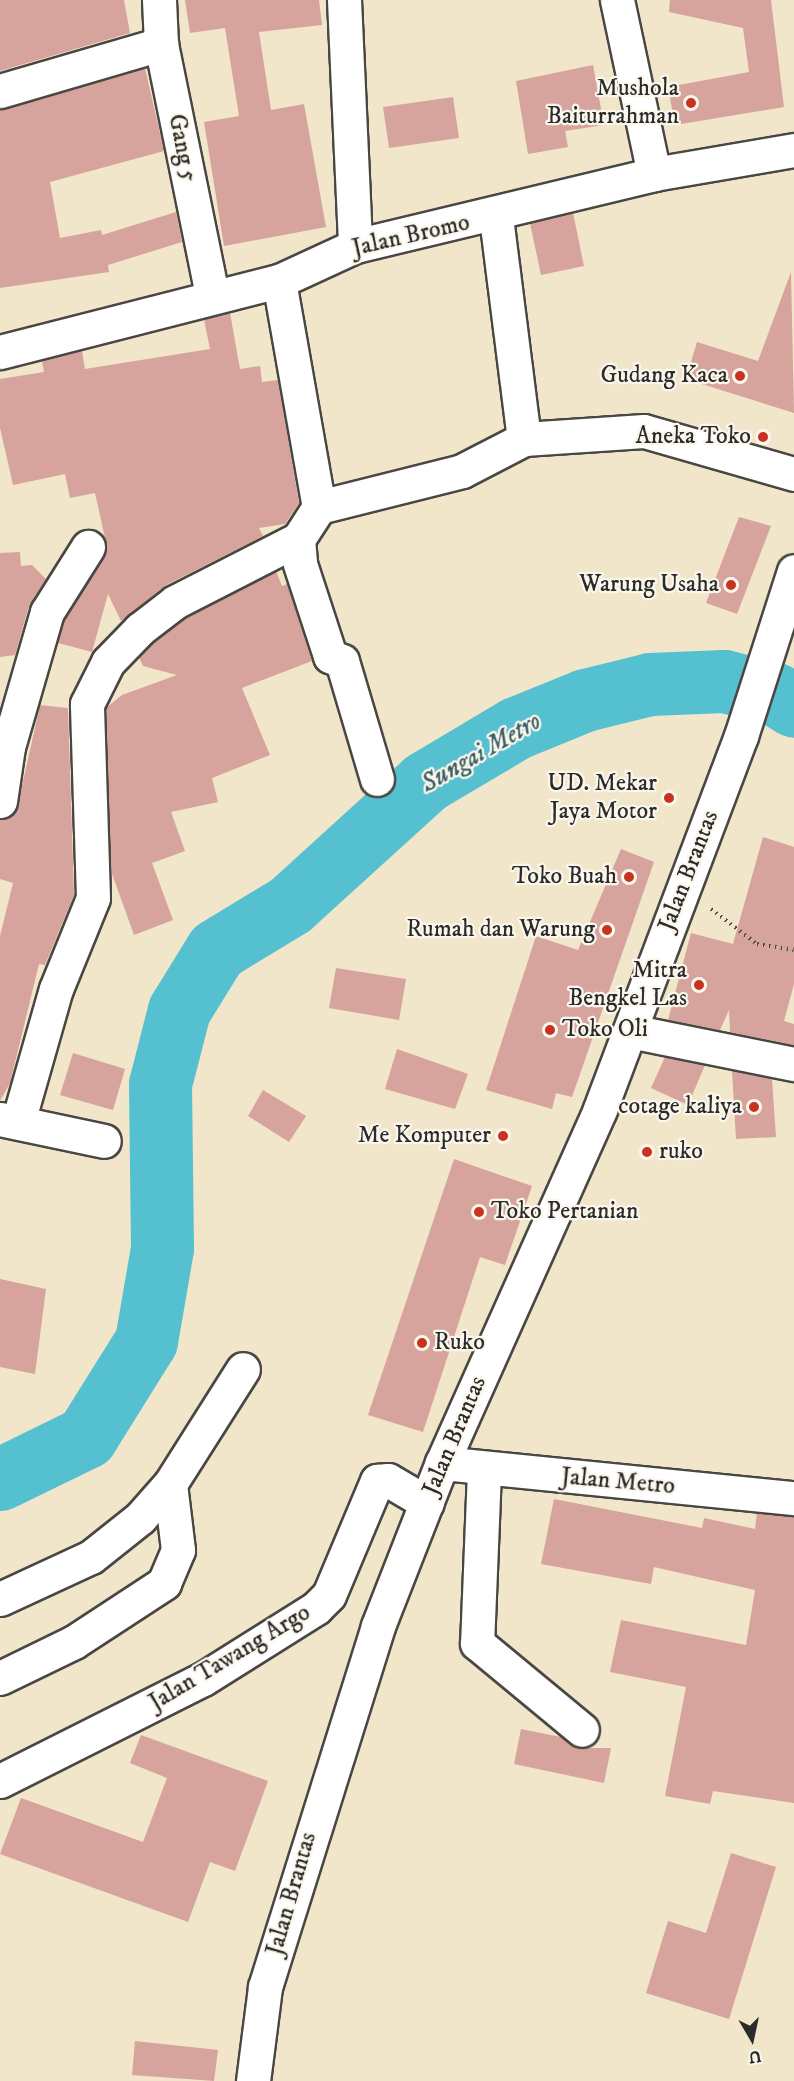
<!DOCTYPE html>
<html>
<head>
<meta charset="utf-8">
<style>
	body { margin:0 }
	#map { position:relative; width:794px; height:2081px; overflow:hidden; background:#f1e5ca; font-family:"IM FELL DW Pica",serif }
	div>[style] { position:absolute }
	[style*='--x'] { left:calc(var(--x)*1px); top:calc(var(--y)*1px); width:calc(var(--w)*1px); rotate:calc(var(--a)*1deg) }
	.river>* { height:63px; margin:-31.5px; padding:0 31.5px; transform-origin:31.5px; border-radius:31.5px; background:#55c0d0 }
	.building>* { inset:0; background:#d7a39d }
	.path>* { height:4px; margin-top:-2px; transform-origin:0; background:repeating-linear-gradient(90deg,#494743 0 1.5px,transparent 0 6px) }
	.roads { filter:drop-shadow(2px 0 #494743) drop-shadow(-2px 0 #494743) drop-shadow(0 2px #494743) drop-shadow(0 -2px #494743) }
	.minor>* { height:33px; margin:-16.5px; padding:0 16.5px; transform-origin:16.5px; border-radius:16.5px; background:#fff }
	.major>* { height:33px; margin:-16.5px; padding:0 16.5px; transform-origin:16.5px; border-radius:16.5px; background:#fff }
	.dots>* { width:16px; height:16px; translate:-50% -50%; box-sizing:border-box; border:3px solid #fbf7ec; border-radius:50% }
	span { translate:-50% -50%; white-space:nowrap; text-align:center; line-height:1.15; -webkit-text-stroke:4.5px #fbf7ec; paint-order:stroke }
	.poi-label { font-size:24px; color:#2b2b2b }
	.right { translate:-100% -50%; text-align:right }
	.left { translate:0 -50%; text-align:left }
	.street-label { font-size:24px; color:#2b2b2b }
	.water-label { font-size:26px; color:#3a5f65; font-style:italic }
	.north { position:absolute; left:722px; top:2009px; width:60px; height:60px; -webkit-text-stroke:4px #fbf7ec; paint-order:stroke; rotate:171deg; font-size:16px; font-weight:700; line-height:24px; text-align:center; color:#2b2b2b }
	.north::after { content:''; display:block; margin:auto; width:21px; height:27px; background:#2b2b2b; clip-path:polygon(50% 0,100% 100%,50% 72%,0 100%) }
</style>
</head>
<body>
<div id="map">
	<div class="river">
		<i style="--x:0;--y:1479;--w:96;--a:-26"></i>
		<i style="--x:86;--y:1437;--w:113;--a:-58"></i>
		<i style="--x:146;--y:1341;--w:94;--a:-80.2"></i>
		<i style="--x:162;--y:1248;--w:164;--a:-90.7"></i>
		<i style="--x:160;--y:1084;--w:76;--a:-75.6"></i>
		<i style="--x:179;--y:1010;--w:70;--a:-58.3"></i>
		<i style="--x:216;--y:950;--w:87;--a:-31.3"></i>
		<i style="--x:290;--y:905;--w:183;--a:-42.3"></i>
		<i style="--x:425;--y:782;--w:106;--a:-30.7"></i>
		<i style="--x:516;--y:728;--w:74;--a:-22.1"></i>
		<i style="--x:585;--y:700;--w:67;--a:-13.8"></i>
		<i style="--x:650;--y:684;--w:74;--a:-2.3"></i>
		<i style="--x:724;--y:681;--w:53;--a:14.3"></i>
		<i style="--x:775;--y:694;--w:22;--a:32"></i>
	</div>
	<div class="building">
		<i style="clip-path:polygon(0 0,124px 0,130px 33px,0 71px)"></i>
		<i style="clip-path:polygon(185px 0,319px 0,322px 25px,259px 32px,271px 110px,304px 104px,326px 227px,224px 246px,204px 122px,239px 116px,225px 28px,190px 33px)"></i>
		<i style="clip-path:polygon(670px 0,771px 0,784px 107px,675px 125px,668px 87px,749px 72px,743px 28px,669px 12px)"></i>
		<i style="clip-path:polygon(593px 65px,604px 125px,565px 131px,568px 147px,528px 154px,516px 81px)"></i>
		<i style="clip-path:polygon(145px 68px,164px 151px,50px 182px,60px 238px,101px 230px,102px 235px,176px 212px,182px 242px,108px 265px,109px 272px,0 288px,0 109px)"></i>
		<i style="clip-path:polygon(453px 97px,459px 138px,389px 148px,383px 107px)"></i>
		<i style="clip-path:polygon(573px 213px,584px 266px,541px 275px,530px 223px)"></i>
		<i style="clip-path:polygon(791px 272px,794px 413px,686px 379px,697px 342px,758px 361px)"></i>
		<i style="clip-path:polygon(230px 313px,240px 369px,260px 366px,262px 382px,278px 380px,299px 503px,285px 524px,259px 528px,263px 536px,166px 585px,121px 621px,108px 594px,92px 652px,58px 643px,64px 620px,107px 547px,95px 493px,70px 498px,65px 474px,13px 485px,0 428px,0 379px,44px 372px,42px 361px,82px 351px,85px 369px,210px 349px,204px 319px)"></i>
		<i style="clip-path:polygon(739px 517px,771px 526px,737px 614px,706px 603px)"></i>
		<i style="clip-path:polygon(20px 552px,21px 566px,32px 565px,46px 579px,29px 606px,15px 655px,0 657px,0 553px)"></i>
		<i style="clip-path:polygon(276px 571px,282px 586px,287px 584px,312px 661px,242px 688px,270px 755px,212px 778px,218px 802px,171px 812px,185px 851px,152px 863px,173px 920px,134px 935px,111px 871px,106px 708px,122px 695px,177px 675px,143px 666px,139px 657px,153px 643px,185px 618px)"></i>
		<i style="clip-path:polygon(40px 705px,68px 708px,74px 895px,45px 965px,39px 964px,10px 1083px,0 1101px,0 936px,13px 883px,0 879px,0 819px,18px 804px)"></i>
		<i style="clip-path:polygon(763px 837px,794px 847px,794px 984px,784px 1021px,794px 1024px,794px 1045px,730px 1032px,729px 1010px,720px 1030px,668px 1020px,691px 933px,733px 944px)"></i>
		<i style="clip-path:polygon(621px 849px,654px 862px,572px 1097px,556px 1093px,552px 1109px,486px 1090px,536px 936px,578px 950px)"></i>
		<i style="clip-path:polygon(336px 968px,406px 979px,399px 1020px,329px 1008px)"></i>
		<i style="clip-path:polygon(397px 1049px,468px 1074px,455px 1109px,385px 1089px)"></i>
		<i style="clip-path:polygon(73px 1053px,125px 1069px,113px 1110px,60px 1095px)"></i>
		<i style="clip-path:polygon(665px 1057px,705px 1065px,688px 1105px,651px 1088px)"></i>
		<i style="clip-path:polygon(732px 1071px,772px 1079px,776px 1137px,736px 1139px)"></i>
		<i style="clip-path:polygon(263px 1090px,306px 1116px,289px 1142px,248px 1116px)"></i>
		<i style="clip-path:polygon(454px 1159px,532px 1186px,505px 1265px,480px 1257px,423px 1432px,368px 1415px)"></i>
		<i style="clip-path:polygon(0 1279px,46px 1289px,35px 1374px,0 1367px)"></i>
		<i style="clip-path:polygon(554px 1499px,702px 1528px,704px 1518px,755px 1529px,757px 1513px,794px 1516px,794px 1803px,713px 1791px,710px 1804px,665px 1796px,686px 1687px,610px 1672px,621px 1620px,746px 1645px,755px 1590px,654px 1567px,651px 1584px,541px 1564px)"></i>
		<i style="clip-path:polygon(521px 1729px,561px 1737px,578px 1748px,611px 1748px,604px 1783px,514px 1764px)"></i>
		<i style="clip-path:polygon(141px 1735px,268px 1781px,235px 1871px,210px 1862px,188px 1922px,0 1854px,21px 1798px,143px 1842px,167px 1778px,130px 1763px)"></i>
		<i style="clip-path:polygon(731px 1853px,776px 1867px,729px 2019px,646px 1993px,668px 1921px,706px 1933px)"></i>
		<i style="clip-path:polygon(135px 2041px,218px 2050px,214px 2081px,132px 2075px)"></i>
	</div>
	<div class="path">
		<i style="--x:711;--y:909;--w:58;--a:37.3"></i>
		<i style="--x:757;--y:944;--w:37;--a:9"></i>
	</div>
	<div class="roads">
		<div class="minor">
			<i style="--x:159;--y:0;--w:44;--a:87.4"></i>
			<i style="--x:161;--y:44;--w:256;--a:78.5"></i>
			<i style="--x:344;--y:0;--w:246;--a:87.4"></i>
			<i style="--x:617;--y:0;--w:178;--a:78"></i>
			<i style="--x:0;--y:91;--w:168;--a:-16.3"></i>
			<i style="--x:279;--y:281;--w:230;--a:80"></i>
			<i style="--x:319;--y:507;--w:38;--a:123"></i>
			<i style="--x:298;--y:539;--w:25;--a:85"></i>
			<i style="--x:300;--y:564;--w:97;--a:71.9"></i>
			<i style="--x:330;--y:656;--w:13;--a:23"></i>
			<i style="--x:342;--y:661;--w:123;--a:73.5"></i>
			<i style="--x:524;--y:439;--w:120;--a:-3.8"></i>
			<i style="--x:644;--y:431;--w:156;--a:16"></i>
			<i style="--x:319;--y:507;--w:147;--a:-14.1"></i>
			<i style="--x:462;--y:471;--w:70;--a:-27.3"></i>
			<i style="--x:524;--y:439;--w:225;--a:-97.2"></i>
			<i style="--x:0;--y:801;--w:55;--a:-81.6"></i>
			<i style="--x:8;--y:747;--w:141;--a:-73.9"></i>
			<i style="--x:47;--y:612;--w:77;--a:-57.8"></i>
			<i style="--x:630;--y:1031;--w:167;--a:11.4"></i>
			<i style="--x:0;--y:1119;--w:106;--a:11.9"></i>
			<i style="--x:18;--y:1122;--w:138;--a:-74.1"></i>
			<i style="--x:56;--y:989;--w:98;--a:-67.9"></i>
			<i style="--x:93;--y:898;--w:194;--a:-91.8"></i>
			<i style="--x:87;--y:704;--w:47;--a:-63.4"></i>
			<i style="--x:108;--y:662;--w:46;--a:-45.9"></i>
			<i style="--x:140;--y:629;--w:44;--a:-37.6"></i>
			<i style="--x:175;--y:602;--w:138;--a:-27.1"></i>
			<i style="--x:442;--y:1463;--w:354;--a:5.7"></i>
			<i style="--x:484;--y:1471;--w:172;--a:92.3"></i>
			<i style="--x:477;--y:1643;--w:136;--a:39.6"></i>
			<i style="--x:0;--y:1599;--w:100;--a:-24.8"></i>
			<i style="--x:91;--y:1557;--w:63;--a:-38.5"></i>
			<i style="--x:140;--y:1518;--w:45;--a:-48.6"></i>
			<i style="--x:170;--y:1484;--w:136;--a:-57.6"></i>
			<i style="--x:0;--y:1678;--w:82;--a:-25.9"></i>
			<i style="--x:74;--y:1642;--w:108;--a:-33.2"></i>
			<i style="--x:164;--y:1583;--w:36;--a:-67"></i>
			<i style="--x:178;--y:1550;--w:66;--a:-96.9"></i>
			<i style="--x:0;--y:1781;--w:227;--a:-26.7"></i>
			<i style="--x:203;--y:1679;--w:133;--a:-32.1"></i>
			<i style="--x:316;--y:1608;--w:18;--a:-45"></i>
			<i style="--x:329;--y:1595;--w:124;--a:-67.2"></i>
			<i style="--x:377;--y:1481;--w:11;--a:-5"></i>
			<i style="--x:388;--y:1480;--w:45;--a:30.5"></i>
		</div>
		<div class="major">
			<i style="--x:0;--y:352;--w:288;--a:-14.3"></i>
			<i style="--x:279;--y:281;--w:84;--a:-24.7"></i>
			<i style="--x:355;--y:246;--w:308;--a:-13.5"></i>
			<i style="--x:654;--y:174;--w:142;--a:-9.7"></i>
			<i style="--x:253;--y:2081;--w:95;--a:-82.7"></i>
			<i style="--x:265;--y:1987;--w:378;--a:-72.6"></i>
			<i style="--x:378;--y:1626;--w:175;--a:-68.6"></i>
			<i style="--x:442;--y:1463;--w:388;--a:-65.9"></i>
			<i style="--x:600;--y:1109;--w:399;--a:-69.3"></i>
			<i style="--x:741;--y:736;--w:173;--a:-72.2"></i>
		</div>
	</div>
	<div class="dots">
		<i style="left:691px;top:103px;background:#c8321e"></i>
		<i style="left:740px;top:376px;background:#c8321e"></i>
		<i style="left:763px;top:437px;background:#c8321e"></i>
		<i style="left:731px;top:585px;background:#c8321e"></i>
		<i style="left:669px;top:798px;background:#c8321e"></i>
		<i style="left:629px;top:877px;background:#c8321e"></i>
		<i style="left:607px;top:930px;background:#c8321e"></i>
		<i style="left:699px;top:985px;background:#c8321e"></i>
		<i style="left:550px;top:1030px;background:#c8321e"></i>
		<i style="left:754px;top:1107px;background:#c8321e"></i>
		<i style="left:503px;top:1136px;background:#c8321e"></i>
		<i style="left:647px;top:1152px;background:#c8321e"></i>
		<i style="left:479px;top:1212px;background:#c8321e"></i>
		<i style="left:422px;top:1343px;background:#c8321e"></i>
	</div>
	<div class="poi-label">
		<span class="right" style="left:679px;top:103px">Mushola<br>Baiturrahman</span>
		<span class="right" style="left:728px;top:376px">Gudang Kaca</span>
		<span class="right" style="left:751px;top:437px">Aneka Toko</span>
		<span class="right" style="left:719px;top:585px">Warung Usaha</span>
		<span class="right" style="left:657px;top:798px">UD. Mekar<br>Jaya Motor</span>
		<span class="right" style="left:617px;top:877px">Toko Buah</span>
		<span class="right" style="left:595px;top:930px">Rumah dan Warung</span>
		<span class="right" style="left:687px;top:985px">Mitra<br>Bengkel Las</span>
		<span class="left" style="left:562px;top:1030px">Toko Oli</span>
		<span class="right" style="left:742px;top:1107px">cotage kaliya</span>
		<span class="right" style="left:491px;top:1136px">Me Komputer</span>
		<span class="left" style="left:659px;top:1152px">ruko</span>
		<span class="left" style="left:491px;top:1212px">Toko Pertanian</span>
		<span class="left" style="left:434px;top:1343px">Ruko</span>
	</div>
	<div class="street-label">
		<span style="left:182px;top:148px;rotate:79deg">Gang 5</span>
		<span style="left:411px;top:236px;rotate:-13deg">Jalan Bromo</span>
		<span style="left:689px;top:871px;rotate:-69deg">Jalan Brantas</span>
		<span style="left:455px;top:1436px;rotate:-67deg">Jalan Brantas</span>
		<span style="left:618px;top:1482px;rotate:5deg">Jalan Metro</span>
		<span style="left:230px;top:1658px;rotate:-31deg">Jalan Tawang Argo</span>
		<span style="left:292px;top:1894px;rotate:-74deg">Jalan Brantas</span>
	</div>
	<div class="water-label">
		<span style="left:481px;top:753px;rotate:-30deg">Sungai Metro</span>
	</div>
	<div class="north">U</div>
</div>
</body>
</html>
